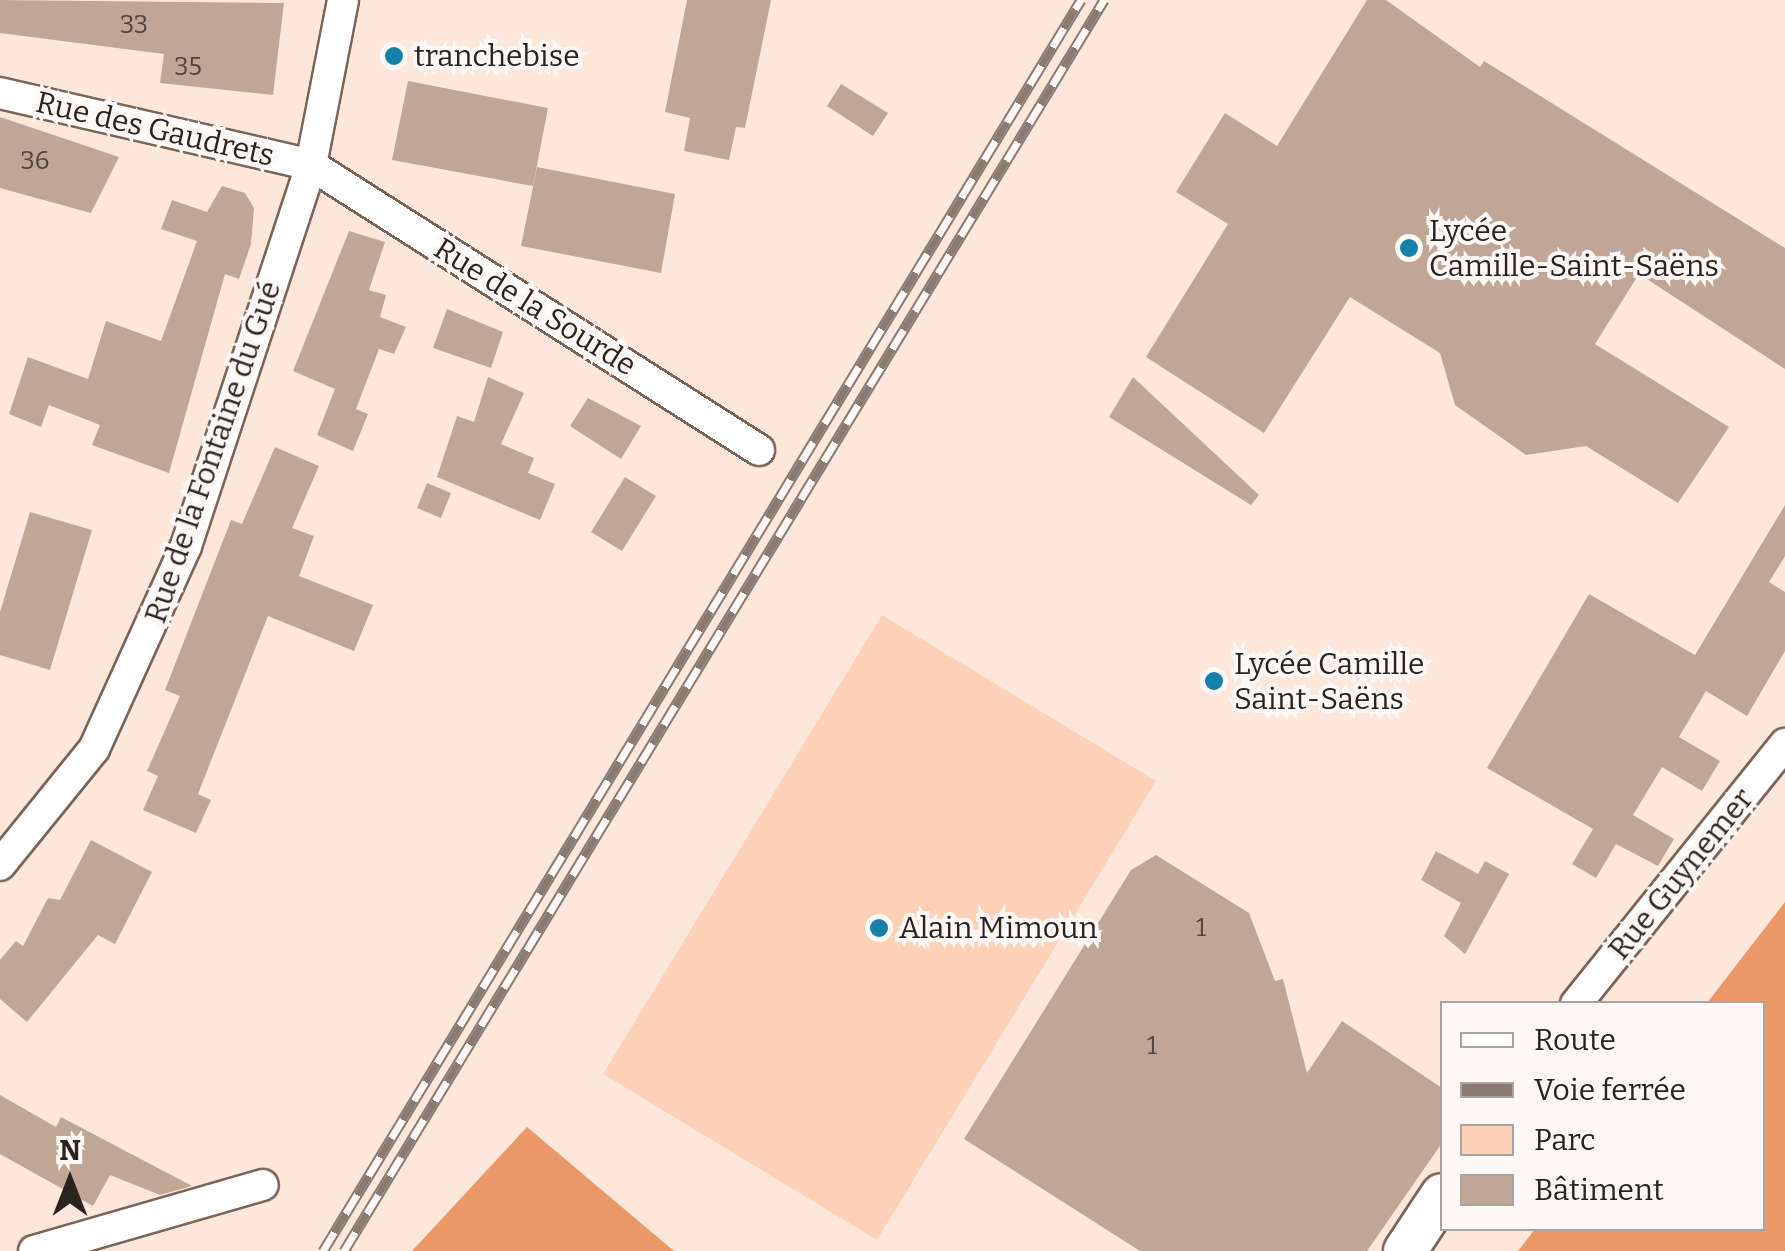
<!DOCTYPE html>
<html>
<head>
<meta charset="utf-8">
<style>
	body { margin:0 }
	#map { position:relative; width:1785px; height:1251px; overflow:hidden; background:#fde7db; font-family:Bitter,serif }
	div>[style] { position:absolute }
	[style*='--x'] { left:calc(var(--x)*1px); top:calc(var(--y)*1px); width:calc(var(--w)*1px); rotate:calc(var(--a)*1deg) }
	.green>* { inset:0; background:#fdd1b8 }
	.forest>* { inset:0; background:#ea9867 }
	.building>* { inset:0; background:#c0a697 }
	.roads { filter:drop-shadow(2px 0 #7b6356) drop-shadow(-2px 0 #7b6356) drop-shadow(0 2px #7b6356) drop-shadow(0 -2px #7b6356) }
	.minor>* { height:30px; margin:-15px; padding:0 15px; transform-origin:15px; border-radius:15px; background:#fff }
	.secondary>* { height:42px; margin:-21px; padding:0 21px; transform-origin:21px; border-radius:21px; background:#fff }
	.rail>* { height:11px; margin-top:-5.5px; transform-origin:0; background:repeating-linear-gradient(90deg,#fdf8f5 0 22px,#8a7b72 0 44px); box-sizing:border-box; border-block:2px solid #8a7b72 }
	.dots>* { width:28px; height:28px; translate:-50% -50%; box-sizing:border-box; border:5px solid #fdf8f5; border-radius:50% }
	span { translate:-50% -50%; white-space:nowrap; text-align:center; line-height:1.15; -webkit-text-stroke:8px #fdf8f5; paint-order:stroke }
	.number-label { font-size:25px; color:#52443c }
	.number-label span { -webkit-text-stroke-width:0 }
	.poi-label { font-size:30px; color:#2d231d }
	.left { translate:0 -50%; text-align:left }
	.street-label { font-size:30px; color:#2d231d }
	.legend { position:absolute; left:1440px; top:1001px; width:325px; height:230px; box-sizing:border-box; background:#fdf8f5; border:2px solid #aaa39f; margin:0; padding:12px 18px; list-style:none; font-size:30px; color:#2d231d }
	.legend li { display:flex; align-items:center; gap:20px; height:50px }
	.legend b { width:50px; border:2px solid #aaa39f }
	.north { position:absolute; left:20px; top:1131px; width:100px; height:100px; -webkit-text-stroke:8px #fdf8f5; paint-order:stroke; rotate:0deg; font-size:28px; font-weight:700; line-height:40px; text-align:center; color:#2d231d }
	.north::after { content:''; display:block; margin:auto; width:35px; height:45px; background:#2d231d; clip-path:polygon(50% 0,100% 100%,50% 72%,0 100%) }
</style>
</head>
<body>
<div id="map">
	<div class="green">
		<i style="clip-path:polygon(882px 615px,1156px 781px,877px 1240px,603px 1074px)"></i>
	</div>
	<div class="forest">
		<i style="clip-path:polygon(1785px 902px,1785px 1251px,1518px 1251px,1535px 1229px,1762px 1228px,1762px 1004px,1707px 1003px)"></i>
		<i style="clip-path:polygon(527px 1127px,674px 1251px,412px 1251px)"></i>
	</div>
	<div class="building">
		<i style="clip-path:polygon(0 0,284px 3px,273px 95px,160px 83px,164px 54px,0 33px)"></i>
		<i style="clip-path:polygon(687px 0,771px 0,745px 128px,736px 127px,729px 160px,684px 151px,690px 118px,665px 112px)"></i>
		<i style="clip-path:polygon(1367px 0,1386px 0,1480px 67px,1484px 61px,1785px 248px,1785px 369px,1639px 274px,1595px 344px,1729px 427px,1678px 503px,1586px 446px,1526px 455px,1455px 405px,1440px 353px,1350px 297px,1264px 433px,1146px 357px,1228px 224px,1176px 192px,1225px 113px,1277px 146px)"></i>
		<i style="clip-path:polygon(408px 81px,548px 108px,533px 186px,392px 160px)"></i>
		<i style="clip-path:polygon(841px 84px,888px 113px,873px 136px,827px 106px)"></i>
		<i style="clip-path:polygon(0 117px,119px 157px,91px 213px,0 188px)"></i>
		<i style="clip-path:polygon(537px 167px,675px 194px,661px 273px,521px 246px)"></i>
		<i style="clip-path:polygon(222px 186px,245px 193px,254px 208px,251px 244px,239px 279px,225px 274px,169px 473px,92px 445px,100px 425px,49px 405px,41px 427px,9px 414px,28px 357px,88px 379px,106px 321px,161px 341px,197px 241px,161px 229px,172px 200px,207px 212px)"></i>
		<i style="clip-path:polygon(349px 231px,385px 242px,369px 290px,386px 295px,380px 317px,406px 327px,394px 354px,379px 349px,356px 409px,368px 414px,353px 451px,317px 435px,335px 389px,293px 371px)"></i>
		<i style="clip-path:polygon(447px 309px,503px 332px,491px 368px,433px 348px)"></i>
		<i style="clip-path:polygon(488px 377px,524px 393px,501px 444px,534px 458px,528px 473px,555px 484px,540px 520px,437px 477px,457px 416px,474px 422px)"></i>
		<i style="clip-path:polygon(1133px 377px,1259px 495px,1251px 505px,1109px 417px)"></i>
		<i style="clip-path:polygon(588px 398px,641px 426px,621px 459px,570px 426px)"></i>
		<i style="clip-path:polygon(275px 447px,319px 466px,292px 528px,314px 536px,299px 576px,373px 605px,354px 651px,268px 616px,198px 794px,211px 800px,196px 833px,143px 810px,158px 776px,147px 771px,180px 696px,165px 690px,231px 520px,242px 524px)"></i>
		<i style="clip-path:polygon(625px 477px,656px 496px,622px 551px,591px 532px)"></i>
		<i style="clip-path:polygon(427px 483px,451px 493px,441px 518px,417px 508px)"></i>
		<i style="clip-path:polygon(1785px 505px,1785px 556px,1769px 582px,1785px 592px,1785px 651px,1747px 716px,1706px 691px,1679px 737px,1720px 761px,1702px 791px,1662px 767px,1633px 815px,1674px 839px,1658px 866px,1616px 844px,1596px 878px,1572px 864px,1593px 829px,1487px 768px,1589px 594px,1695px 655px)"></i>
		<i style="clip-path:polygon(30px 512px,92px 530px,50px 670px,0 655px,0 612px)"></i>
		<i style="clip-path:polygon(91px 840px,152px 872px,115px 944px,98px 935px,27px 1022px,0 999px,0 960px,16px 941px,23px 946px,48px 898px,60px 900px)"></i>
		<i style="clip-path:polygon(1436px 851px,1478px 874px,1485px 861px,1509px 874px,1465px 954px,1444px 936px,1461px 903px,1421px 880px)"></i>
		<i style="clip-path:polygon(1156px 855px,1249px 913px,1275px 981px,1283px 979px,1307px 1073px,1342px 1021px,1442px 1088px,1442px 1143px,1367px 1251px,1140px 1251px,964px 1139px,1131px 870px)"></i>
		<i style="clip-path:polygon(0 1095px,56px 1127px,61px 1117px,192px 1186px,160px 1195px,110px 1175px,93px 1206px,0 1154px)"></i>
	</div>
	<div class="roads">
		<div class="minor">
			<i style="--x:0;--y:93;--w:319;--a:13"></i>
			<i style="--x:311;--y:165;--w:531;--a:32.46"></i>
			<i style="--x:0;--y:865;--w:149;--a:-51"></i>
			<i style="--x:94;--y:749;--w:223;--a:-65.6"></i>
			<i style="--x:186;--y:546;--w:401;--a:-71.8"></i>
			<i style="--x:311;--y:165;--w:168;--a:-79"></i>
			<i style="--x:1576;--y:1004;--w:334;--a:-51.2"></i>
			<i style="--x:34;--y:1251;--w:238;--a:-16.1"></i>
		</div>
		<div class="secondary">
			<i style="--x:1405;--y:1251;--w:67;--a:-56.5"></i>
		</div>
	</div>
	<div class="rail">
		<i style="--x:323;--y:1251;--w:1463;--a:-58.79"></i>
		<i style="--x:344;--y:1251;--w:1464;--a:-58.72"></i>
	</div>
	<div class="dots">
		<i style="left:394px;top:56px;background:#1580a9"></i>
		<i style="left:1409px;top:248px;background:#1580a9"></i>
		<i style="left:1214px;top:681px;background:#1580a9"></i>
		<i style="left:879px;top:928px;background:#1580a9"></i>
	</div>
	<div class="number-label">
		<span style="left:134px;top:25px">33</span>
		<span style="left:188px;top:67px">35</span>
		<span style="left:35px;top:161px">36</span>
		<span style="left:1201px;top:928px">1</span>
		<span style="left:1152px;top:1046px">1</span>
	</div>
	<div class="poi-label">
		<span class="left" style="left:414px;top:56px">tranchebise</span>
		<span class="left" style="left:1429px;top:248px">Lycée<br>Camille-Saint-Saëns</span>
		<span class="left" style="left:1234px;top:681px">Lycée Camille<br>Saint-Saëns</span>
		<span class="left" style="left:899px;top:928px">Alain Mimoun</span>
	</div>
	<div class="street-label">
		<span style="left:155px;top:129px;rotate:13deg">Rue des Gaudrets</span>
		<span style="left:535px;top:307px;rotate:32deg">Rue de la Sourde</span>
		<span style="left:213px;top:452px;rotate:-71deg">Rue de la Fontaine du Gué</span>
		<span style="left:1681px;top:874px;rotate:-51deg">Rue Guynemer</span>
	</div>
	<ul class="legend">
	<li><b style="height:12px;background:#fff"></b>Route</li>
	<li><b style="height:12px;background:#8a7b72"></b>Voie ferrée</li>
	<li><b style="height:28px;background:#fdd1b8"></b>Parc</li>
	<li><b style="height:28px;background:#c0a697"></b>Bâtiment</li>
	</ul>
	<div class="north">N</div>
</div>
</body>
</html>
